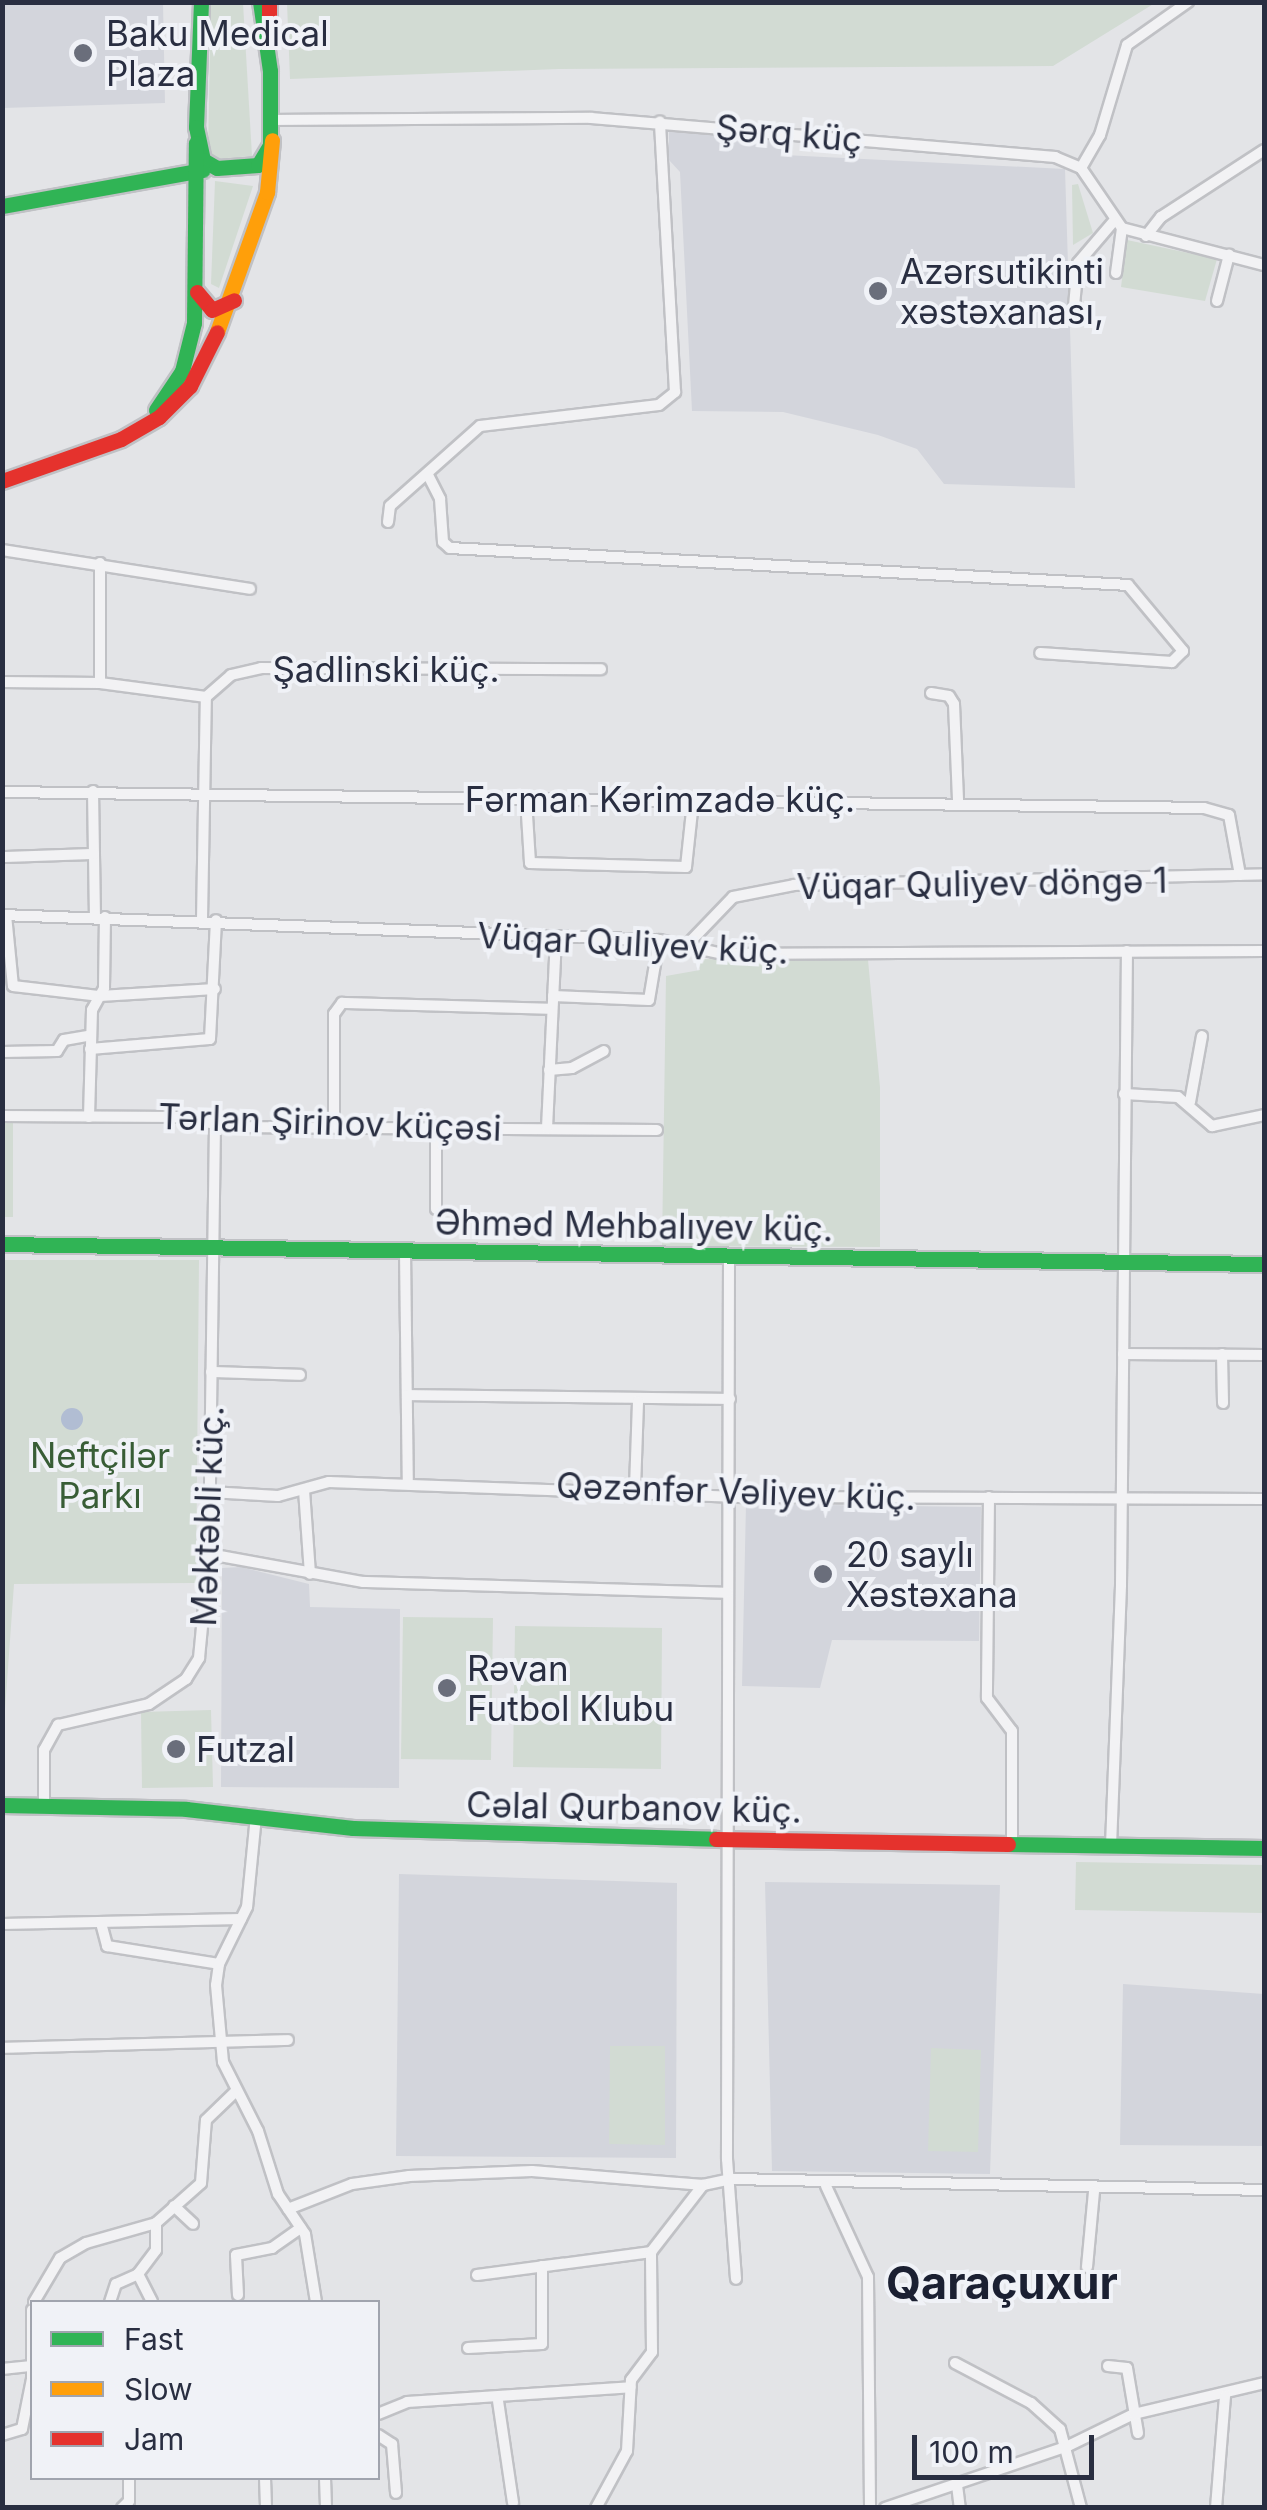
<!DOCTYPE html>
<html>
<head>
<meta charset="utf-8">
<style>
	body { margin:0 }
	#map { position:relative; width:1267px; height:2510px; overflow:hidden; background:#e3e4e7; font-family:Inter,sans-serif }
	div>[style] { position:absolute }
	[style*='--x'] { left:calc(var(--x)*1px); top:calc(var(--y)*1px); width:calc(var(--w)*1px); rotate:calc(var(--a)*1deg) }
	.built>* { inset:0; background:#d3d5dc }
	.green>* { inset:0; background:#d2dbd3 }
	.water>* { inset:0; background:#b1bdd3 }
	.round { border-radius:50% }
	.roads { filter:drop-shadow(2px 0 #c0c1c5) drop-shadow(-2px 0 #c0c1c5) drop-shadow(0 2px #c0c1c5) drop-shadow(0 -2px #c0c1c5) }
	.street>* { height:10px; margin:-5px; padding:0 5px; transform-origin:5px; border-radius:5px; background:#f2f2f4 }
	.fast>* { height:15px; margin:-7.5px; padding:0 7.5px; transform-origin:7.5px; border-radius:7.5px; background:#30b455 }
	.slow>* { height:15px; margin:-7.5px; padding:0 7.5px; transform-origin:7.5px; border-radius:7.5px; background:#ff9f0a }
	.jam>* { height:15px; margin:-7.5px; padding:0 7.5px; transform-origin:7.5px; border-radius:7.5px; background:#e5322d }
	.dots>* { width:28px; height:28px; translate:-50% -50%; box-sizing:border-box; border:5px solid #f0f2f7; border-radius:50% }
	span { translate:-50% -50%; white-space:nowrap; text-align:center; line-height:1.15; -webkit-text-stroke:8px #f0f2f7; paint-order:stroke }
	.poi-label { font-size:35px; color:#292e41 }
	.left { translate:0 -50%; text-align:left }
	.street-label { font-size:35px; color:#292e41 }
	.park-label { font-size:35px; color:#385d36 }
	.district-label { font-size:45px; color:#1b2032; font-weight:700 }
	.frame { position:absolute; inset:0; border:5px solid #292e41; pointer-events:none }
	.legend { position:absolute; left:30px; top:2300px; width:350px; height:180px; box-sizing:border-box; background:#f0f2f7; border:2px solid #a0a4ae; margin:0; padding:12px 18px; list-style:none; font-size:30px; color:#292e41 }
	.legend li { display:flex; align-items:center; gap:20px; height:50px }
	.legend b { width:50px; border:2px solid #a0a4ae }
	.scale { position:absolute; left:912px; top:2435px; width:182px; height:45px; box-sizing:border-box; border:5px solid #292e41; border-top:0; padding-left:12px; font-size:30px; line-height:35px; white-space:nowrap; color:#292e41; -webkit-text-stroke:8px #f0f2f7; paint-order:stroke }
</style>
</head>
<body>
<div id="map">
	<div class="built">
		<i style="clip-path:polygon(2px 3px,163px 3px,165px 103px,3px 108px)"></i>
		<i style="clip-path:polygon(669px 129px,784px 139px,784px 155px,1065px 169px,1075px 488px,944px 484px,917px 449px,878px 435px,783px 412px,692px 411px,680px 172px,669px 160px)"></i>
		<i style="clip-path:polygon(746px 1504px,981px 1507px,979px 1641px,832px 1640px,820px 1688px,742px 1686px)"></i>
		<i style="clip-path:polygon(241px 1567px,309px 1584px,310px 1607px,400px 1609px,399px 1788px,221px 1787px,222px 1568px)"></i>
		<i style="clip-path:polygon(399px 1874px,677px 1883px,676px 2158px,396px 2156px)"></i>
		<i style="clip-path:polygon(765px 1882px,1000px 1885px,990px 2174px,772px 2171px)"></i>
		<i style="clip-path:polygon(1123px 1984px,1264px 1994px,1264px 2146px,1120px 2145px)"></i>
	</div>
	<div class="green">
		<i style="clip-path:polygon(211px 3px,243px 3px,252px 156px,215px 159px,208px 151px)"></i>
		<i style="clip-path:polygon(287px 3px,287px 2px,1155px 3px,1053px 66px,559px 69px,290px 79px)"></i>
		<i style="clip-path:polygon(215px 181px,253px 186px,219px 288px,211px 284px)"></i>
		<i style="clip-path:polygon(1078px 184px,1093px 233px,1073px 245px,1072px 185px)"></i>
		<i style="clip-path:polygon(1127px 240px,1217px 259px,1205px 301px,1121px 287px)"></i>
		<i style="clip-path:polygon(699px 959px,868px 960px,880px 1087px,880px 1247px,662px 1246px,666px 976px,700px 970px)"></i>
		<i style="clip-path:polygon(3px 1122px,13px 1122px,13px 1217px,3px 1217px)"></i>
		<i style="clip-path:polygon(2px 1260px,199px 1260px,196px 1583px,14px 1584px,5px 1710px)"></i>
		<i style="clip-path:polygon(403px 1617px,493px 1618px,491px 1760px,401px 1759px)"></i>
		<i style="clip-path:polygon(515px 1626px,662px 1628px,661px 1769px,513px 1767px)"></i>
		<i style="clip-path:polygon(211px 1710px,213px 1787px,142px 1788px,141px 1712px)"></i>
		<i style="clip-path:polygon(1076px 1862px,1264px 1865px,1264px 1913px,1075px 1910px)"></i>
		<i style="clip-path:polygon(610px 2046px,665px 2046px,665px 2145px,609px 2144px)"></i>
		<i style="clip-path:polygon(931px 2048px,981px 2050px,978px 2152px,928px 2151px)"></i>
	</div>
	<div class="water">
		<i class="round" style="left:61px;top:1408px;width:22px;height:22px"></i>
	</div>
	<div class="roads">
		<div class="street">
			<i style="--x:273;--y:120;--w:318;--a:-0.4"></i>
			<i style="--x:591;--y:118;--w:466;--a:4.8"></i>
			<i style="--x:1055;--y:157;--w:28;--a:23"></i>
			<i style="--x:1081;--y:168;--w:73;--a:55.7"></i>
			<i style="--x:1122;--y:228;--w:147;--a:14.6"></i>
			<i style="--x:1081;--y:168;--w:38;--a:-60"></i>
			<i style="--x:1100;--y:135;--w:94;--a:-73.3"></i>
			<i style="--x:1127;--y:45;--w:75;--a:-35.2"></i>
			<i style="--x:1146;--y:236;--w:24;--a:-52"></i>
			<i style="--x:1161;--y:217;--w:123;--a:-33"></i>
			<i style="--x:1116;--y:273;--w:45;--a:-82.4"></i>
			<i style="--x:1217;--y:301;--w:48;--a:-75.4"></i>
			<i style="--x:1074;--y:306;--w:43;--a:-84.7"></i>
			<i style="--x:1078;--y:263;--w:54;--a:-49.5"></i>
			<i style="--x:428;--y:475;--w:27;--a:63"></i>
			<i style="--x:440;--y:499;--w:43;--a:86"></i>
			<i style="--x:443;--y:542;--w:9;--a:41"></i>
			<i style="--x:450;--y:548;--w:679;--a:3.12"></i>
			<i style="--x:1128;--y:585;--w:86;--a:50.2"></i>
			<i style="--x:1183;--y:651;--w:16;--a:135"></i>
			<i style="--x:1172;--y:662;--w:132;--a:-176.1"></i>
			<i style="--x:388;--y:522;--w:16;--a:-83"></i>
			<i style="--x:390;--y:506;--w:120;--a:-41.6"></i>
			<i style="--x:480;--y:426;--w:180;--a:-6.7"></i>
			<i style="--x:659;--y:405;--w:21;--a:-39"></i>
			<i style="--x:675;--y:392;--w:271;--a:-93.2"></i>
			<i style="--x:2;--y:550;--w:251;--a:8.9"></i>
			<i style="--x:2;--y:682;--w:98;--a:0.6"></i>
			<i style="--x:100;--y:683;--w:107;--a:7.5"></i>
			<i style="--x:206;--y:697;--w:33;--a:-41"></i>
			<i style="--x:231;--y:675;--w:31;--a:-13"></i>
			<i style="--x:261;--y:668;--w:340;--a:0.2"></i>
			<i style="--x:100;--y:683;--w:120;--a:-90"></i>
			<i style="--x:931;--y:693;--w:18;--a:9"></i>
			<i style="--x:949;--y:696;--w:9;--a:58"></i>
			<i style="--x:954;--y:704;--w:97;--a:87.6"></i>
			<i style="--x:93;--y:791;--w:126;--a:89.1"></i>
			<i style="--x:2;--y:792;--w:1202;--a:0.76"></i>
			<i style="--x:1204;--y:808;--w:26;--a:16"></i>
			<i style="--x:1229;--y:815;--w:61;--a:79.6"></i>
			<i style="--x:526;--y:799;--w:64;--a:86.4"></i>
			<i style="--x:530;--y:863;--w:156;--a:1.5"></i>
			<i style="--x:686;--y:867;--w:66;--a:-83.9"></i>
			<i style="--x:2;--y:857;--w:92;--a:-1.9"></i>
			<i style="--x:2;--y:915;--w:657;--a:2.18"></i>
			<i style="--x:659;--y:940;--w:66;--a:12.3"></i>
			<i style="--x:723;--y:954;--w:541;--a:-0.32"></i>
			<i style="--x:6;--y:915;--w:71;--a:84.4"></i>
			<i style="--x:13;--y:986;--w:88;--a:6.6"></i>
			<i style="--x:100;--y:996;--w:115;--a:-3.5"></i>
			<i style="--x:202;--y:919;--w:222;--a:-89"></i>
			<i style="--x:686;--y:946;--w:68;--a:-46.2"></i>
			<i style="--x:733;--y:897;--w:62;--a:-11.1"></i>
			<i style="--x:794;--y:885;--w:470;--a:-1.3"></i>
			<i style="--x:553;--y:996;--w:96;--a:2.4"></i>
			<i style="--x:649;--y:1000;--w:61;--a:-80.5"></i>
			<i style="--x:90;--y:1049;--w:120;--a:-4.8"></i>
			<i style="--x:210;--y:1039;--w:119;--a:-87.1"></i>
			<i style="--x:2;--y:1052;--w:55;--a:-1"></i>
			<i style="--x:57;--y:1051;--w:13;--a:-58"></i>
			<i style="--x:64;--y:1040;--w:27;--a:-10"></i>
			<i style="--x:549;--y:1070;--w:23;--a:-5"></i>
			<i style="--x:572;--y:1068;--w:36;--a:-28"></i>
			<i style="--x:1124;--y:1094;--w:54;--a:3.2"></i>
			<i style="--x:1178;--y:1097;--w:45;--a:40.5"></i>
			<i style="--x:1212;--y:1126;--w:53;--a:-11.9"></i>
			<i style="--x:1190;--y:1102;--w:67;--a:-79.7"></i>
			<i style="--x:2;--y:1116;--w:178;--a:0.3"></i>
			<i style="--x:180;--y:1117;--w:52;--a:11.1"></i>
			<i style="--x:231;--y:1127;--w:426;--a:0.4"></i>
			<i style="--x:89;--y:1117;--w:107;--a:-88.4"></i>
			<i style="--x:92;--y:1010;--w:25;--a:-61"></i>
			<i style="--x:104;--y:988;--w:71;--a:-89.2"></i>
			<i style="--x:334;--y:1125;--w:111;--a:-90"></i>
			<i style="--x:334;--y:1014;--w:14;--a:-54"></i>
			<i style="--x:342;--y:1003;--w:210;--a:1.6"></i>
			<i style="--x:547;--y:1128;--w:191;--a:-87.3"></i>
			<i style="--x:436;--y:1209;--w:83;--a:-90"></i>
			<i style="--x:405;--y:1252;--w:231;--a:89.3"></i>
			<i style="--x:729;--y:1257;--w:902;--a:90.13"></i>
			<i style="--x:727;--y:2159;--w:120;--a:85.7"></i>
			<i style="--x:1123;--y:1354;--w:141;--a:0.4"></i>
			<i style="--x:1222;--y:1354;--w:49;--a:88.8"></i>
			<i style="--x:211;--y:1372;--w:89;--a:1.9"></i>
			<i style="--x:407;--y:1395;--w:323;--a:0.7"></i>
			<i style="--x:635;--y:1488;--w:87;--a:-88"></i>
			<i style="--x:304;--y:1490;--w:84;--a:85.9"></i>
			<i style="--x:210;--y:1492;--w:68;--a:3.4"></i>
			<i style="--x:278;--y:1496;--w:53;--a:-15.4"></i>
			<i style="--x:329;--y:1482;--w:417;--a:2.1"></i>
			<i style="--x:746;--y:1497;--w:518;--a:0.22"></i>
			<i style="--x:989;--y:1497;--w:201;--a:90.6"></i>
			<i style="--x:987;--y:1698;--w:41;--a:52.9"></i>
			<i style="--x:1012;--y:1731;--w:114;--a:90"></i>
			<i style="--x:209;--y:1554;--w:157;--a:10.3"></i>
			<i style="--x:363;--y:1582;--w:365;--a:1.7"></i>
			<i style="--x:44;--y:1805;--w:55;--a:-90"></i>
			<i style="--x:44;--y:1750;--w:29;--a:-61"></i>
			<i style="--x:58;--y:1725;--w:93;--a:-13"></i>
			<i style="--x:149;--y:1704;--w:45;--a:-34"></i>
			<i style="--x:186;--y:1679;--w:25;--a:-58"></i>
			<i style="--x:199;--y:1658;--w:104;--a:-84.5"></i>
			<i style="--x:209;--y:1554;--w:429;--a:-89.2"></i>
			<i style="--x:256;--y:1816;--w:91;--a:95.6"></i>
			<i style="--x:247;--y:1907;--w:64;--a:116.2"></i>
			<i style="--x:219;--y:1964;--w:21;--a:98"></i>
			<i style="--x:216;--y:1985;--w:77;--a:84.8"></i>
			<i style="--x:223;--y:2062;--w:77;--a:63.1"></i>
			<i style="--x:258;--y:2131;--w:66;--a:72.4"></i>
			<i style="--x:278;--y:2194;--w:48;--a:56"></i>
			<i style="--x:305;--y:2234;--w:69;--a:80.8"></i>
			<i style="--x:1111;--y:1846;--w:261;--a:-87.8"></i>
			<i style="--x:1121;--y:1585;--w:634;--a:-89.46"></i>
			<i style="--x:101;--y:1923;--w:24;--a:75"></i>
			<i style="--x:107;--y:1946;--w:113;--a:9.1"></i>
			<i style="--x:2;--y:1924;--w:239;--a:-1.2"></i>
			<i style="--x:2;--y:2048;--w:286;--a:-1.6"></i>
			<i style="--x:732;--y:2179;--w:532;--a:1.18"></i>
			<i style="--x:826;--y:2186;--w:100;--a:65.2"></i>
			<i style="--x:868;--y:2277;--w:231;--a:89.5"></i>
			<i style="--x:174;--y:2206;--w:26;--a:43"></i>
			<i style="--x:288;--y:2209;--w:69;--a:-21.3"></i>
			<i style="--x:352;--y:2184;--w:58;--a:-8"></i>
			<i style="--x:409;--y:2176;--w:123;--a:-2.3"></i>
			<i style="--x:532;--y:2171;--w:172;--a:4.7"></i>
			<i style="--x:703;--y:2185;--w:30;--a:-12"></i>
			<i style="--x:1087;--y:2267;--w:76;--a:-84.7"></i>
			<i style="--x:138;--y:2274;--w:31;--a:63"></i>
			<i style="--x:477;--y:2275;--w:176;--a:-7.5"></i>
			<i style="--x:238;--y:2295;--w:40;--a:-92.9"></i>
			<i style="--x:236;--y:2255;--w:37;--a:-11"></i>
			<i style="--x:272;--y:2248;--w:35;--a:-35"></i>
			<i style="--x:34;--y:2302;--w:51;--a:-59.4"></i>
			<i style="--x:60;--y:2258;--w:30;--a:-30"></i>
			<i style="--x:86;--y:2243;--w:73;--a:-15.9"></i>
			<i style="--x:156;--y:2223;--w:60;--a:-41.6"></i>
			<i style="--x:201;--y:2183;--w:63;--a:-85.5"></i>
			<i style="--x:206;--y:2120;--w:42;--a:-44"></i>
			<i style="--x:110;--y:2302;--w:19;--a:-72"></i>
			<i style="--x:116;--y:2284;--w:24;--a:-24"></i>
			<i style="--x:138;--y:2274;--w:30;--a:-53"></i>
			<i style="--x:156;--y:2250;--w:27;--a:-90"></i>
			<i style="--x:468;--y:2348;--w:74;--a:-3.1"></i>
			<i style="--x:542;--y:2344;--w:78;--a:-90"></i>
			<i style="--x:955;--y:2363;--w:86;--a:27.8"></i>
			<i style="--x:1031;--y:2403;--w:39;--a:42"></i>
			<i style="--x:1060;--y:2429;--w:82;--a:75.1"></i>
			<i style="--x:1108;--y:2366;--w:19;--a:6"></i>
			<i style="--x:1127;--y:2368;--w:66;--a:80.4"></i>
			<i style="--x:2;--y:2369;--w:30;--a:-6"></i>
			<i style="--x:498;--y:2401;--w:103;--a:81.6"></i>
			<i style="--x:378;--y:2414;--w:31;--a:-22"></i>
			<i style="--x:407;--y:2402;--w:224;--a:-3.8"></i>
			<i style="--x:2;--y:2435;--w:21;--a:-17"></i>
			<i style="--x:22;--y:2429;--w:51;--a:-78.7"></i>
			<i style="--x:32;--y:2379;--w:69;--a:-90"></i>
			<i style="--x:378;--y:2435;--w:17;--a:33"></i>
			<i style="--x:392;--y:2444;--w:49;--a:85.3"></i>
			<i style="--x:265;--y:2478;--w:30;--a:88"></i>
			<i style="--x:325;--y:2478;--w:30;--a:88"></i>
			<i style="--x:957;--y:2485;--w:23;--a:83"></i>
			<i style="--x:122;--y:2508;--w:10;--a:-45"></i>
			<i style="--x:129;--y:2501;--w:22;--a:-90"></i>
			<i style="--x:596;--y:2508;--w:65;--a:-61.5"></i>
			<i style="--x:627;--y:2451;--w:71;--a:-86.8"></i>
			<i style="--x:631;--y:2380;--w:35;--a:-53"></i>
			<i style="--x:652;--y:2352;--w:100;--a:-90.6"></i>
			<i style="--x:651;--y:2252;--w:85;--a:-52.2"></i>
			<i style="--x:885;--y:2508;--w:193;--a:-18.7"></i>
			<i style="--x:1068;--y:2446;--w:73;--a:-25.9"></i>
			<i style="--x:1134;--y:2414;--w:134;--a:-13.4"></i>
			<i style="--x:1216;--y:2508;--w:113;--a:-85.4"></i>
		</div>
		<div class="fast">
			<i style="--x:201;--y:2;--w:125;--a:92.3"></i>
			<i style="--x:196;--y:127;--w:34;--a:78"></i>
			<i style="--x:203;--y:160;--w:16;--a:30"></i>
			<i style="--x:217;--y:168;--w:41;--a:-4.2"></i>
			<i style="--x:258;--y:165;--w:23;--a:-59"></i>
			<i style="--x:270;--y:145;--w:74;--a:-90"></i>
			<i style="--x:270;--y:71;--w:70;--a:-98.2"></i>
			<i style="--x:2;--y:206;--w:204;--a:-10.2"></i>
			<i style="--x:156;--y:410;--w:47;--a:-56.3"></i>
			<i style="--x:182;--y:371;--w:49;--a:-76"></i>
			<i style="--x:194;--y:323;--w:180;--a:-89.4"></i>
			<i style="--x:2;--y:1244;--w:1262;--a:0.91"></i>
			<i style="--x:2;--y:1805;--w:184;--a:1.2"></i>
			<i style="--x:186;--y:1809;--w:168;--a:6.5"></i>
			<i style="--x:353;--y:1828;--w:363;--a:1.7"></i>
			<i style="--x:1008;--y:1844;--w:256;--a:0.9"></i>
		</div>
		<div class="slow">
			<i style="--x:217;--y:332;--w:149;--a:-70.3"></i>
			<i style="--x:267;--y:192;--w:52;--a:-84.5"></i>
		</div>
		<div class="jam">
			<i style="--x:269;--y:2;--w:30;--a:90"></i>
			<i style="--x:197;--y:292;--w:23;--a:50"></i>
			<i style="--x:212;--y:310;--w:24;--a:-24"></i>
			<i style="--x:2;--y:481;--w:126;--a:-19.4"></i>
			<i style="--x:121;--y:439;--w:44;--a:-30.1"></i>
			<i style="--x:159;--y:417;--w:44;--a:-45"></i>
			<i style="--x:190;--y:386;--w:60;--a:-63.4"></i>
			<i style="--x:716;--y:1839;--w:292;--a:1"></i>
		</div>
	</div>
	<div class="dots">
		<i style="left:83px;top:53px;background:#6a6e7b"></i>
		<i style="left:878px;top:291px;background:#6a6e7b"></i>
		<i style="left:823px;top:1574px;background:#6a6e7b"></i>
		<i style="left:447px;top:1688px;background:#6a6e7b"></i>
		<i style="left:176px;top:1749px;background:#6a6e7b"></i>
	</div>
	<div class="poi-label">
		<span class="left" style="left:106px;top:53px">Baku Medical<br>Plaza</span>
		<span class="left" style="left:900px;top:291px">Azərsutikinti<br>xəstəxanası,</span>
		<span class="left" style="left:846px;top:1574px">20 saylı<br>Xəstəxana</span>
		<span class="left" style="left:467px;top:1688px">Rəvan<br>Futbol Klubu</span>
		<span class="left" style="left:196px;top:1749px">Futzal</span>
	</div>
	<div class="street-label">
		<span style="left:789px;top:133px;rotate:5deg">Şərq küç</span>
		<span style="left:386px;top:669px">Şadlinski küç.</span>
		<span style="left:660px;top:799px">Fərman Kərimzadə küç.</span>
		<span style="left:982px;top:883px;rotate:-1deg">Vüqar Quliyev döngə 1</span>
		<span style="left:633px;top:943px;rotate:3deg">Vüqar Quliyev küç.</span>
		<span style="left:330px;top:1122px;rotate:2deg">Tərlan Şirinov küçəsi</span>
		<span style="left:634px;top:1225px;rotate:1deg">Əhməd Mehbalıyev küç.</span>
		<span style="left:736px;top:1491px;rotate:2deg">Qəzənfər Vəliyev küç.</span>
		<span style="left:207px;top:1516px;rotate:-88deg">Məktəbli küç.</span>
		<span style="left:634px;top:1807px;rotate:1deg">Cəlal Qurbanov küç.</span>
	</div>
	<div class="park-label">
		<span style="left:100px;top:1475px">Neftçilər<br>Parkı</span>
	</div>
	<div class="district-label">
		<span style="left:1002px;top:2283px">Qaraçuxur</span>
	</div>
	<div class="frame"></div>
	<ul class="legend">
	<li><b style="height:12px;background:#30b455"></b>Fast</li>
	<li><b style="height:12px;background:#ff9f0a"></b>Slow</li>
	<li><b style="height:12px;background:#e5322d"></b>Jam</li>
	</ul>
	<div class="scale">100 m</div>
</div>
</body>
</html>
